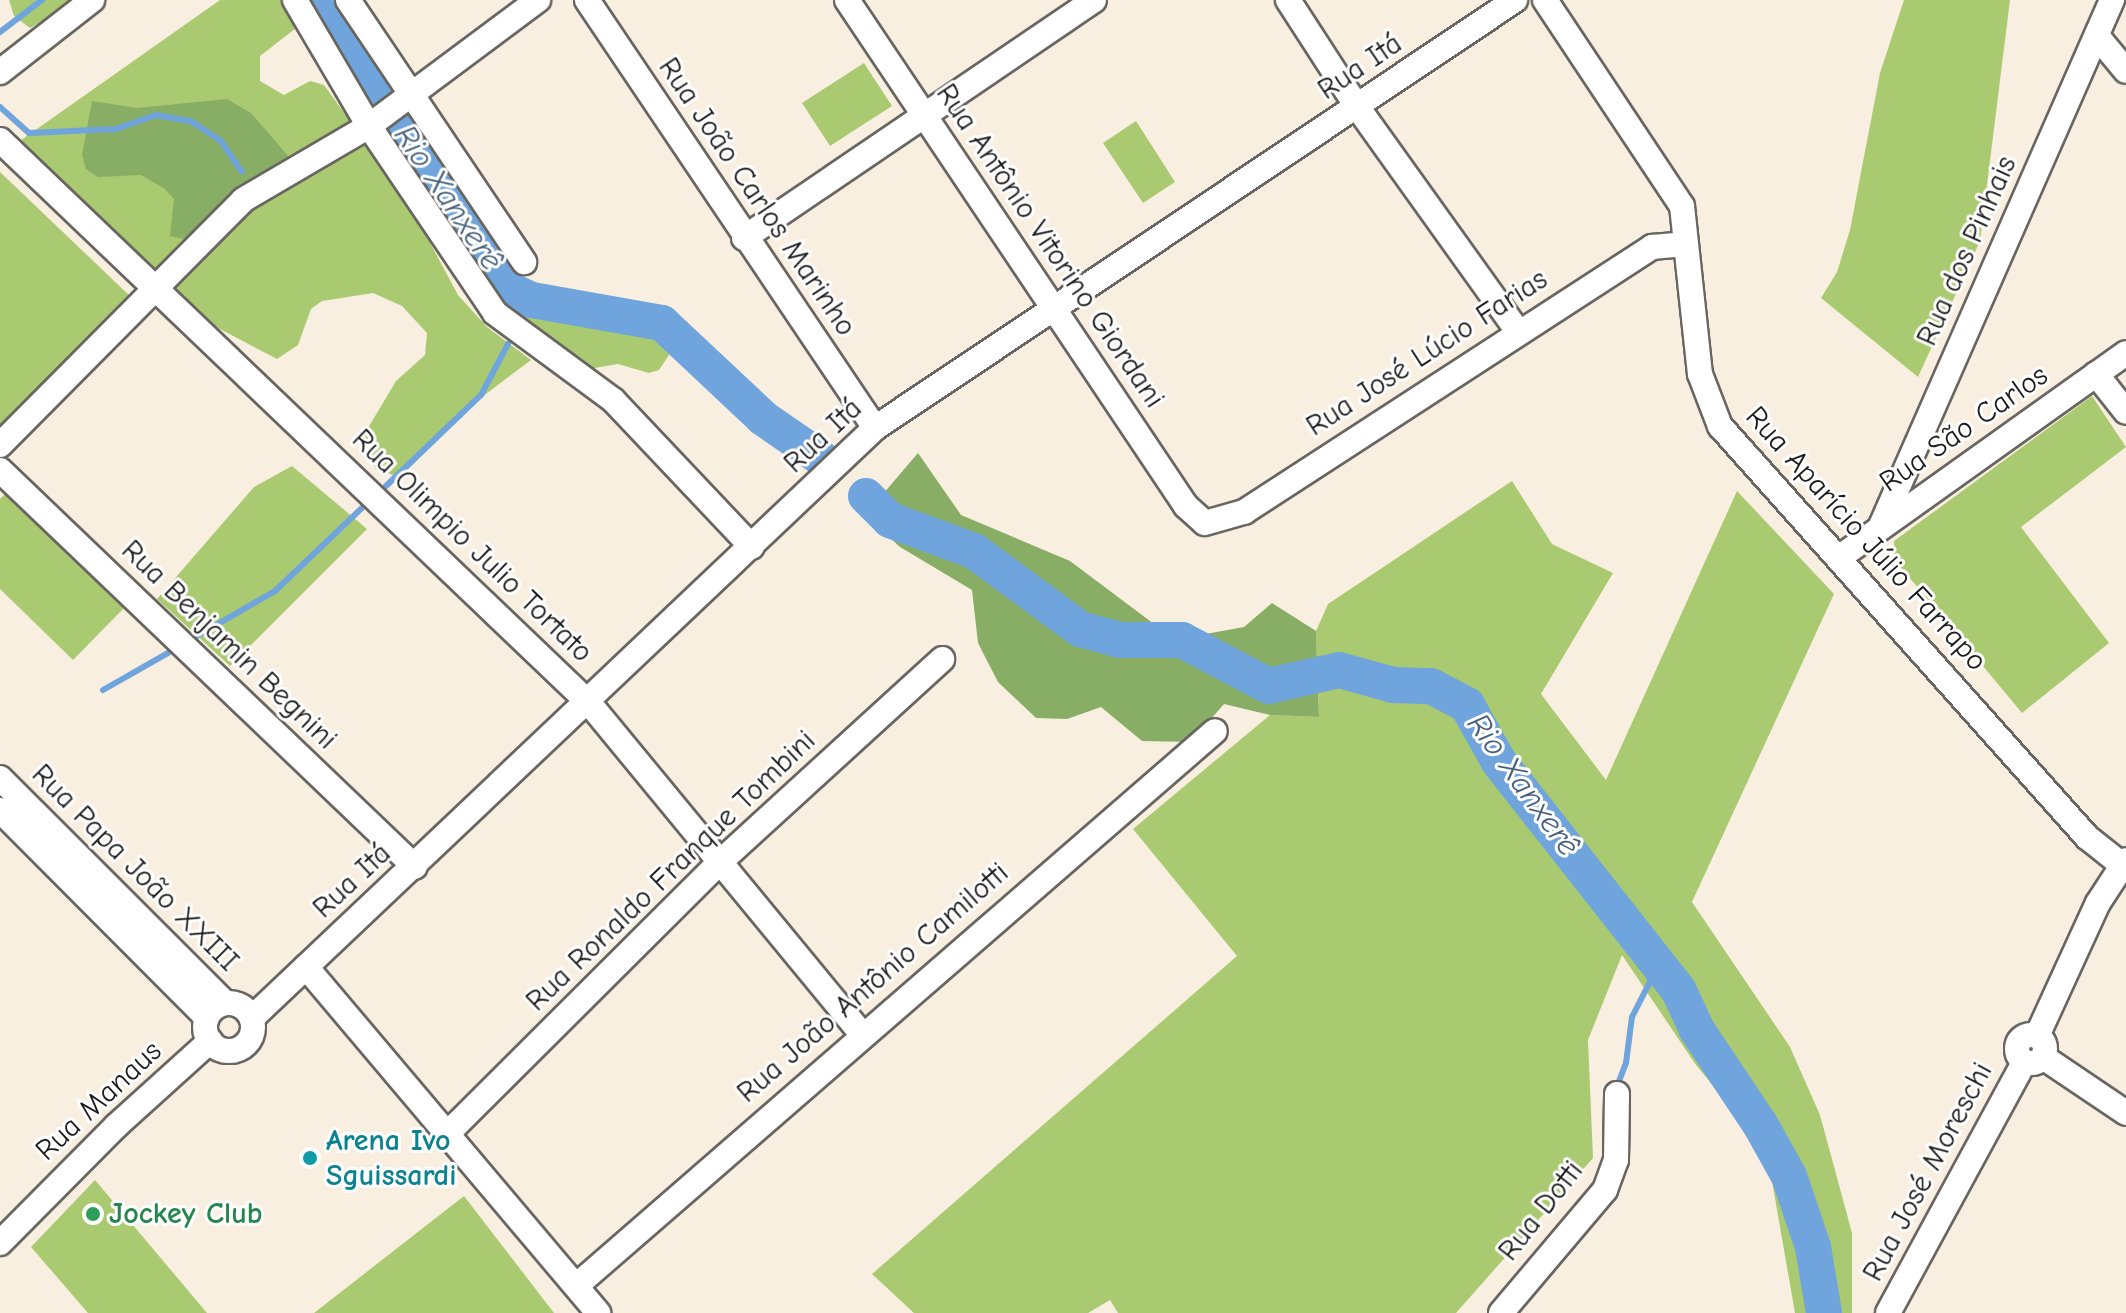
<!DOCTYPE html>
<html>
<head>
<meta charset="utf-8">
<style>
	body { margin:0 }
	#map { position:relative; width:2126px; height:1313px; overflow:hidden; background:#f9efe1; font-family:"Comic Neue",sans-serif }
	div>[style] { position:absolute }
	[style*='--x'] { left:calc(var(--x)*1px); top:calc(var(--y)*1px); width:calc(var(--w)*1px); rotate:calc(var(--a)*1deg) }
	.green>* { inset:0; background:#aaca72 }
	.forest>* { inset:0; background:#87ae64 }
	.stream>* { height:6px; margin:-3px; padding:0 3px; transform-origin:3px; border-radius:3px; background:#70a4dc }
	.river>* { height:36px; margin:-18px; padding:0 18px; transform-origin:18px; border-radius:18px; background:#70a4dc }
	.roads { filter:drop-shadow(2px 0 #696661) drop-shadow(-2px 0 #696661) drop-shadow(0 2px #696661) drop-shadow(0 -2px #696661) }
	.minor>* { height:24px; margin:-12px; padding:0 12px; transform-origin:12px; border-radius:12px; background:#fff }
	.minor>.ring { margin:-12px; padding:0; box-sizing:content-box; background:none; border:24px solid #fff; border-radius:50% }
	.dots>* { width:22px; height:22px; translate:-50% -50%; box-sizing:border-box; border:4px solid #fff; border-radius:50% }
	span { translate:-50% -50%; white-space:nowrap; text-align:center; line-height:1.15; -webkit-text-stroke:6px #fff; paint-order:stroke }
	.street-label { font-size:30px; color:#1c1c1c }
	.culture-label { font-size:30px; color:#0d838f; font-weight:700 }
	.left { translate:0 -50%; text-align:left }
	.leisure-label { font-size:30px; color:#27864d; font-weight:700 }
	.water-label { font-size:32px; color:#46607c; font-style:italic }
</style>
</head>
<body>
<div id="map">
	<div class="green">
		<i style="clip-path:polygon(9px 0,80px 0,30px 28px,14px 16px)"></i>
		<i style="clip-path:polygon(220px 0,284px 0,300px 25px,260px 56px,260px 81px,284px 95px,310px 81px,324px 85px,405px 196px,458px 295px,487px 327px,531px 360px,478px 400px,400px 477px,376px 470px,362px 438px,396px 381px,425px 355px,427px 333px,402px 306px,373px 293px,322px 301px,311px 309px,298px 345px,277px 359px,220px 329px,171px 292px,17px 143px)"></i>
		<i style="clip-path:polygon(1904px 0,2010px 0,1980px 241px,1918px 377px,1821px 298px,1837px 272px,1850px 230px,1880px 73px)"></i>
		<i style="clip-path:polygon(864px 63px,892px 106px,830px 146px,802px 103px)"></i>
		<i style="clip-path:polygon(1136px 121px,1175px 182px,1143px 203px,1103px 143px)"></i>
		<i style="clip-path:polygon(0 172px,131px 297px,0 427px)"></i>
		<i style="clip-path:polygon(503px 309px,639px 323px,663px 335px,671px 352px,659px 370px,649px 373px,618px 364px,589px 369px)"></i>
		<i style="clip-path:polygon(2092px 396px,2126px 447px,2021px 527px,2109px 643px,2022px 713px,1894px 559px,1894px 541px)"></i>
		<i style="clip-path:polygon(292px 466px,367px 529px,230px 666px,157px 599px,254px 487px)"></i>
		<i style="clip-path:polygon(1512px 481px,1552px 544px,1613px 573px,1541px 694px,1606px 780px,1737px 491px,1834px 594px,1692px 902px,1790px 1047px,1820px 1115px,1852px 1233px,1852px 1313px,1795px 1313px,1772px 1181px,1748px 1128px,1696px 1065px,1622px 955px,1588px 1040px,1593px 1158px,1456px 1313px,1118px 1313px,1110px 1300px,1088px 1313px,914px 1313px,872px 1274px,1237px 956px,1133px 829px,1270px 715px,1319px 717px,1316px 631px,1328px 604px)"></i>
		<i style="clip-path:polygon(6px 493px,124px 608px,73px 660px,0 589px,0 499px)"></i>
		<i style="clip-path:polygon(95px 1180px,207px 1313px,88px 1313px,31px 1247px)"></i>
		<i style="clip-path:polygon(464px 1196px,554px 1313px,314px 1313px)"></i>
	</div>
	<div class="forest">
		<i style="clip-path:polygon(227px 99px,251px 113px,289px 157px,196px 233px,183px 239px,170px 236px,174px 199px,165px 189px,141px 175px,98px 177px,86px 169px,82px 155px,92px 101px,137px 108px)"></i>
		<i style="clip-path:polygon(918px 453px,961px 515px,1070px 561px,1154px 624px,1200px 635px,1244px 627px,1272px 603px,1316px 631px,1319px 717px,1270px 715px,1224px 704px,1191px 742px,1142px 741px,1101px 707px,1067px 719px,1036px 718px,998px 682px,978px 643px,972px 590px,900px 547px,865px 515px)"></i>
	</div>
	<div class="stream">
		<i style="--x:0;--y:32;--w:53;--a:-37.3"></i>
		<i style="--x:0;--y:107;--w:39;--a:42"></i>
		<i style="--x:29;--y:133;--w:87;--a:-2.6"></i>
		<i style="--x:116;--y:129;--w:42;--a:-19.3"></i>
		<i style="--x:156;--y:115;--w:36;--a:10"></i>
		<i style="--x:191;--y:121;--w:36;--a:34"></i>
		<i style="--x:221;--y:141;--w:37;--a:56"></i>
		<i style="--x:524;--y:315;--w:17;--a:-62"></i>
		<i style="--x:386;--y:486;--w:132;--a:-43.8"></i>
		<i style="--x:481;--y:395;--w:58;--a:-62.1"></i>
		<i style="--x:197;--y:636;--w:90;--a:-30"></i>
		<i style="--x:275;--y:591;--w:120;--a:-43.7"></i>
		<i style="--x:103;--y:690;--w:75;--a:-29.6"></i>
		<i style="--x:1616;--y:1089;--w:28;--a:-69"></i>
		<i style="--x:1626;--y:1063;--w:46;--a:-82.6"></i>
		<i style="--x:1632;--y:1017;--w:59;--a:-63"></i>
	</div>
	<div class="river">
		<i style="--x:317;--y:0;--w:264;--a:56.4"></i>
		<i style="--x:463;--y:220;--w:29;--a:46"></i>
		<i style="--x:483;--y:241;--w:54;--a:62.5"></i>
		<i style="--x:508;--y:289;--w:26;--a:25"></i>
		<i style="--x:532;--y:300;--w:132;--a:10"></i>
		<i style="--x:662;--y:323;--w:139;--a:43.2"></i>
		<i style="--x:763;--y:418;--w:70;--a:34.6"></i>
		<i style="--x:866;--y:496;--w:34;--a:45"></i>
		<i style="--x:890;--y:520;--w:90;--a:20.3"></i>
		<i style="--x:974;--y:551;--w:132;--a:36.3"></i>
		<i style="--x:1080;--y:629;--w:41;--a:15.4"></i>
		<i style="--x:1120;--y:640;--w:62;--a:0"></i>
		<i style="--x:1182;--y:640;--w:98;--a:27.9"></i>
		<i style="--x:1269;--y:686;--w:72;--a:-12.9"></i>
		<i style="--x:1339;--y:670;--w:56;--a:15.5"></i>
		<i style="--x:1393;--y:685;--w:38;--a:2"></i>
		<i style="--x:1431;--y:686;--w:41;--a:27.8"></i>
		<i style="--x:1467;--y:705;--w:65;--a:60.7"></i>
		<i style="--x:1499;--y:762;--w:291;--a:51.8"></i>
		<i style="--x:1679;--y:991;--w:43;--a:65.2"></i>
		<i style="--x:1697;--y:1030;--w:113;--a:56.2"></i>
		<i style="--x:1760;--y:1124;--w:60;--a:60.9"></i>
		<i style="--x:1789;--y:1176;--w:75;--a:71.3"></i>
		<i style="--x:1813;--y:1247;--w:67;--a:80.5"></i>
	</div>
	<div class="roads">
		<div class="minor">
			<i style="--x:295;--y:0;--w:146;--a:59.6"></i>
			<i style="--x:369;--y:126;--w:225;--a:56"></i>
			<i style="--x:495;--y:313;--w:147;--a:36.4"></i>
			<i style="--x:613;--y:400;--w:202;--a:46.6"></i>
			<i style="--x:348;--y:0;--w:316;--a:56.1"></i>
			<i style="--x:587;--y:0;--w:516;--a:56.06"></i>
			<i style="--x:847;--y:0;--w:609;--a:56.18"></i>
			<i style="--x:1186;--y:506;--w:25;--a:42"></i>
			<i style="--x:1205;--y:523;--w:41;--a:-15.8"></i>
			<i style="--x:1244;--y:512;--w:487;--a:-33"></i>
			<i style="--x:1652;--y:247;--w:33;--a:-5"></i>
			<i style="--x:1288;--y:0;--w:129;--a:57.1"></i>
			<i style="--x:1358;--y:108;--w:273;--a:54.4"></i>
			<i style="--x:1545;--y:0;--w:247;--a:56.4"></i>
			<i style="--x:1682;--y:206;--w:169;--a:83.9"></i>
			<i style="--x:1700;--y:374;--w:56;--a:69"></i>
			<i style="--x:1720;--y:426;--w:551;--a:48.24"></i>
			<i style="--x:2087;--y:837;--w:43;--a:38.5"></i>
			<i style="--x:2097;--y:36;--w:45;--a:50.4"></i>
			<i style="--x:0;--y:72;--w:117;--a:-38"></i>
			<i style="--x:0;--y:140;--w:815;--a:43.71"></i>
			<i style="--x:589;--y:703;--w:429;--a:50.5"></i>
			<i style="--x:744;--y:238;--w:423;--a:-34.2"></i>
			<i style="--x:2096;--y:374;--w:48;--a:51.7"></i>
			<i style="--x:0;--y:445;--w:345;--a:-45.2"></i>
			<i style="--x:243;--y:200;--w:146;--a:-30.4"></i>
			<i style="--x:369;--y:126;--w:211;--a:-36.7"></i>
			<i style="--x:0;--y:470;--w:574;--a:43.73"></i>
			<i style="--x:1880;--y:528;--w:577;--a:-66.28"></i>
			<i style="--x:1840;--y:557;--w:351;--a:-35.5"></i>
			<i style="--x:0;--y:778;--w:318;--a:45"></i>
			<i style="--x:0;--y:810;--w:293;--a:45.1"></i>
			<i style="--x:306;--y:967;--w:453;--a:49.8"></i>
			<i class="ring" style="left:205px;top:1003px;width:24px;height:24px"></i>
			<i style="--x:252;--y:1018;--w:858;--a:-43.44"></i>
			<i style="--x:875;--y:428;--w:770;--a:-33.77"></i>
			<i class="ring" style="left:2017px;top:1035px;width:4px;height:4px"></i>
			<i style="--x:2037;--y:1036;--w:146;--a:-65.4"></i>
			<i style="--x:2098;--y:903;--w:51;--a:-56.9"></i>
			<i style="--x:2043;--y:1057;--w:100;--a:34"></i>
			<i style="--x:448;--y:1133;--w:384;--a:-44.9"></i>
			<i style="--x:720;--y:862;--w:301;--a:-42.4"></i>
			<i style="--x:0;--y:1243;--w:165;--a:-45.2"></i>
			<i style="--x:116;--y:1126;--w:127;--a:-42.1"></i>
			<i style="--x:576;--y:1286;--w:846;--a:-40.98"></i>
			<i style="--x:1501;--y:1313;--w:161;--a:-49.8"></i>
			<i style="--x:1605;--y:1190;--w:32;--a:-70"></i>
			<i style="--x:1616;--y:1160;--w:66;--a:-89.1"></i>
			<i style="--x:1888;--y:1313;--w:285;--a:-61.5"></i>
		</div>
	</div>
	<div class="dots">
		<i style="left:310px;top:1158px;background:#0f9aa8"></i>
		<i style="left:93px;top:1214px;background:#2e9e5b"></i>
	</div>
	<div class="street-label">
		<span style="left:1360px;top:67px;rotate:-34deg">Rua Itá</span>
		<span style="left:757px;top:197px;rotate:56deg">Rua João Carlos Marinho</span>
		<span style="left:1050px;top:246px;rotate:56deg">Rua Antônio Vitorino Giordani</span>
		<span style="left:1967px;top:251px;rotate:-66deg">Rua dos Pinhais</span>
		<span style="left:1427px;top:353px;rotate:-33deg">Rua José Lúcio Farias</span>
		<span style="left:1964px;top:429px;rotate:-35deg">Rua São Carlos</span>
		<span style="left:823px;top:436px;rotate:-43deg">Rua Itá</span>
		<span style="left:1866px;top:539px;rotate:48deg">Rua Aparício Júlio Farrapo</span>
		<span style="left:472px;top:546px;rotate:44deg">Rua Olimpio Julio Tortato</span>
		<span style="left:229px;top:645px;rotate:44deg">Rua Benjamin Begnini</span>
		<span style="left:135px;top:868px;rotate:45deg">Rua Papa João XXIII</span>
		<span style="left:671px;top:871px;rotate:-44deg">Rua Ronaldo Franque Tombini</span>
		<span style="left:352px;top:881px;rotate:-43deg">Rua Itá</span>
		<span style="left:873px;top:983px;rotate:-41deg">Rua João Antônio Camilotti</span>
		<span style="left:99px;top:1101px;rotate:-43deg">Rua Manaus</span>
		<span style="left:1928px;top:1172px;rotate:-62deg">Rua José Moreschi</span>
		<span style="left:1541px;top:1211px;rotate:-52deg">Rua Dotti</span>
	</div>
	<div class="culture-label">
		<span class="left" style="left:326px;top:1158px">Arena Ivo<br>Sguissardi</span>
	</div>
	<div class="leisure-label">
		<span class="left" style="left:109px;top:1214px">Jockey Club</span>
	</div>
	<div class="water-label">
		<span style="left:448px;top:198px;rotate:56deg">Rio Xanxerê</span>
		<span style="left:1523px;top:785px;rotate:54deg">Rio Xanxerê</span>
	</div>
</div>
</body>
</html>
